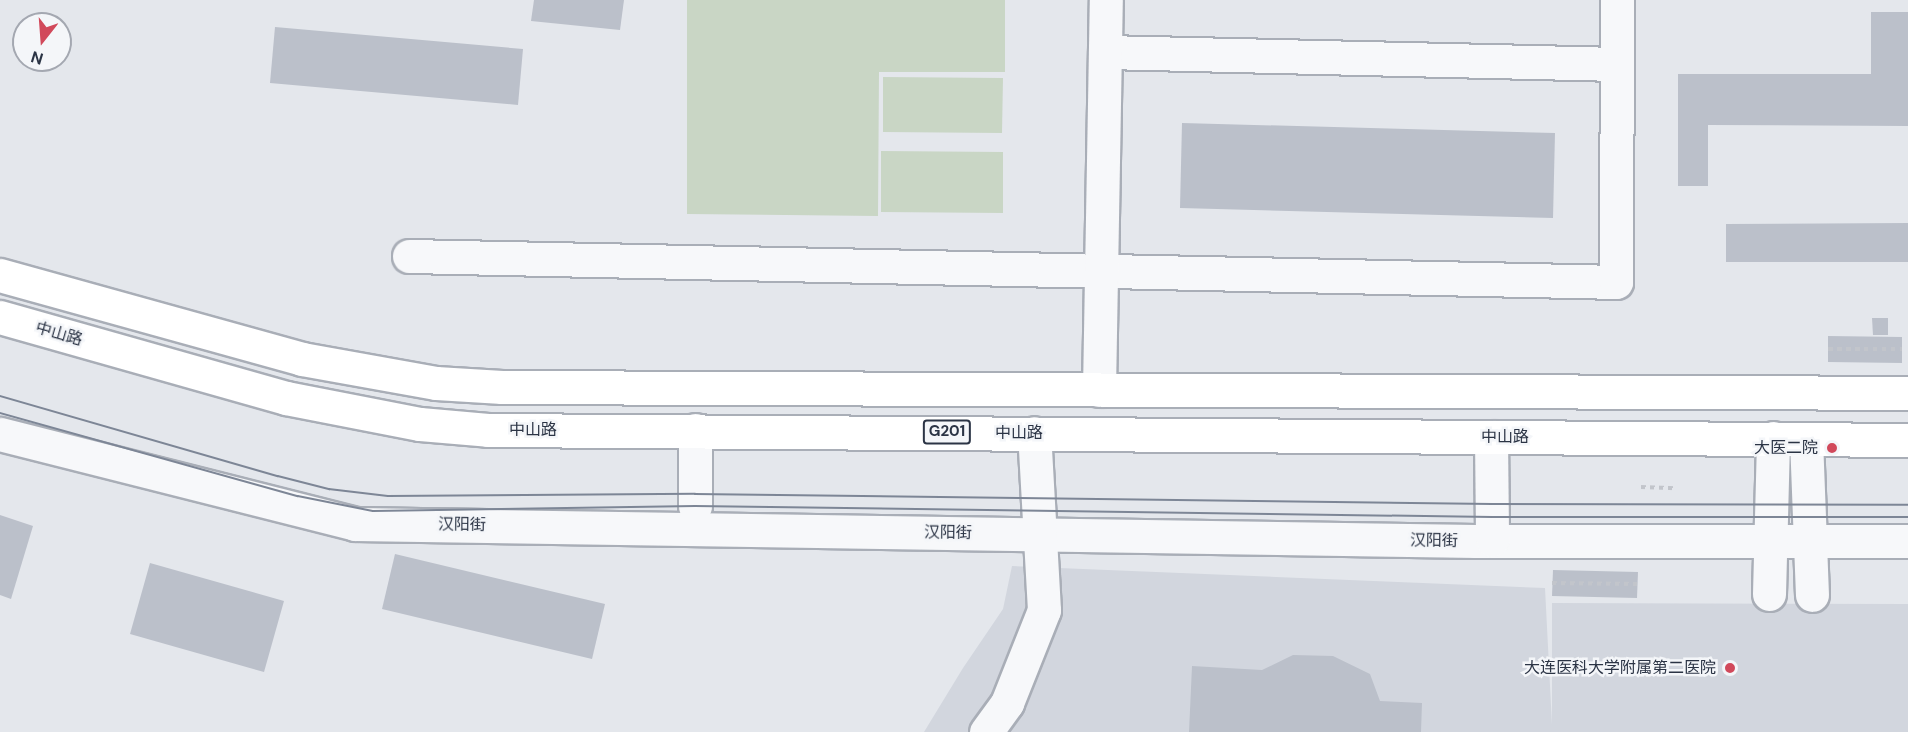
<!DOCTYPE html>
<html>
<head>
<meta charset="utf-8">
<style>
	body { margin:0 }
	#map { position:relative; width:1908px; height:732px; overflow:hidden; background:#e4e7ec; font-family:"DM Sans","Noto Sans SC",sans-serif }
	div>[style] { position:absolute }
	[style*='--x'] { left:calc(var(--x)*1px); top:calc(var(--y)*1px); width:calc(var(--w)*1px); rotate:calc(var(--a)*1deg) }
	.built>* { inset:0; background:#d2d6de }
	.green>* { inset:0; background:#c9d6c5 }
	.building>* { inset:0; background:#bbc0ca }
	.path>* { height:4px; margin-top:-2px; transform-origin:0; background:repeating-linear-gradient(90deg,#c2c5cb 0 4.5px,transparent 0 9px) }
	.roads { filter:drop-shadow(2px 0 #a9aeb7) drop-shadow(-2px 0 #a9aeb7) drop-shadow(0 2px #a9aeb7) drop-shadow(0 -2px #a9aeb7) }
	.minor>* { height:33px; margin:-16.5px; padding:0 16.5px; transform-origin:16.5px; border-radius:16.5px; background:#f7f8fa }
	.highway>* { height:33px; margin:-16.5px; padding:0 16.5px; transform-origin:16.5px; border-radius:16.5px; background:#fff }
	.tram>* { height:1.5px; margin:-0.75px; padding:0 0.75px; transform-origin:0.75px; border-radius:0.75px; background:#7d8696 }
	.dots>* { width:16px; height:16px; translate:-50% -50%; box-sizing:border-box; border:3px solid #f4f6f9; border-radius:50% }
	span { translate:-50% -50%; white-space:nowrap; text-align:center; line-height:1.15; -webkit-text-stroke:5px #f4f6f9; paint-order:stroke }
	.shield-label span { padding:2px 4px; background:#f4f6f9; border:2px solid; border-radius:4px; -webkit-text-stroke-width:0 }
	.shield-label { font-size:15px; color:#2b3445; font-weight:700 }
	.street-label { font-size:16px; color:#2b3445 }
	.poi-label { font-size:16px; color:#2b3445 }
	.right { translate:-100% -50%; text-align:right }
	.north { position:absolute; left:12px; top:12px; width:60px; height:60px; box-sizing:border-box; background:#f4f6f9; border:2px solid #a4a8b1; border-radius:50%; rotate:197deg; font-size:16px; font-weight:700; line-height:24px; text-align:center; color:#2b3445 }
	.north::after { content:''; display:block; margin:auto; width:21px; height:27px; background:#d1495b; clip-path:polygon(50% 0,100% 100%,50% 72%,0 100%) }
</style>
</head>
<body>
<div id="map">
	<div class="built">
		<i style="clip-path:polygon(1012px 566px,1545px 588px,1552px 725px,1552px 603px,1908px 604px,1908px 732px,924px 732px,963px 668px,1003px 609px)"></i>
	</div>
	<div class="green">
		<i style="clip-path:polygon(687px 0,1005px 0,1005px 72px,879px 72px,878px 216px,687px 214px)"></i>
		<i style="clip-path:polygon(883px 77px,1003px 78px,1002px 133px,883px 132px)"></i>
		<i style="clip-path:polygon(881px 151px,1003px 152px,1003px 213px,881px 212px)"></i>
	</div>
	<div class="building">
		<i style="clip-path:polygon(534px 0,624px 0,620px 30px,531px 21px)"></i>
		<i style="clip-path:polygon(1871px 12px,1908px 12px,1908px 126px,1708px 125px,1708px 186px,1678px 186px,1678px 74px,1871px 74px)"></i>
		<i style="clip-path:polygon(275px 27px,523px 49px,518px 105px,270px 83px)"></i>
		<i style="clip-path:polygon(1182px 123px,1555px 133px,1553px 218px,1180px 208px)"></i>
		<i style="clip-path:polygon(1908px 223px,1908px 262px,1726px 262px,1726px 224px)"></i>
		<i style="clip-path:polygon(1872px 318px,1888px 318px,1888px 335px,1873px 335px)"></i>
		<i style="clip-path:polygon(1828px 336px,1902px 337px,1902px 363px,1828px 362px)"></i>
		<i style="clip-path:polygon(0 515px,33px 526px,11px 599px,0 595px)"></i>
		<i style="clip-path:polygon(395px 554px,605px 604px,592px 659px,382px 609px)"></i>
		<i style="clip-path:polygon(150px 563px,284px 601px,264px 672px,130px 634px)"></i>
		<i style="clip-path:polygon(1553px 570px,1638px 572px,1637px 598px,1552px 596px)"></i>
		<i style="clip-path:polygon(1293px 655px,1333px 656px,1370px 674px,1380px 701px,1422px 703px,1421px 732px,1189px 732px,1192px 666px,1262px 670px)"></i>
	</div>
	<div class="path">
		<i style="--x:1828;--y:349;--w:74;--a:0"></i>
		<i style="--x:1641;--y:487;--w:35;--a:2"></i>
		<i style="--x:1552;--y:583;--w:85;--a:0.7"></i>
	</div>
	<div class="roads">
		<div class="minor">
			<i style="--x:1105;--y:52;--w:512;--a:1.34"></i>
			<i style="--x:409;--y:256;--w:1207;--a:1.23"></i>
			<i style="--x:1616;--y:282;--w:282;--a:-89.8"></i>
			<i style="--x:1099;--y:390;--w:390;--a:-89"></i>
			<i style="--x:0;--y:434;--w:366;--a:14.2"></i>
			<i style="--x:355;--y:524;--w:1121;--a:0.87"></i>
			<i style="--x:1476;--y:541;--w:432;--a:0"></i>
			<i style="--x:1491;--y:437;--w:103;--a:89.4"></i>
			<i style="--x:1806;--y:439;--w:156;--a:87.8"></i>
			<i style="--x:695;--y:506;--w:76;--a:-90"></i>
			<i style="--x:1769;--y:594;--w:156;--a:-88.5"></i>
			<i style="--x:986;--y:732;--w:36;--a:-54"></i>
			<i style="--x:1007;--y:703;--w:100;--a:-68.3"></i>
			<i style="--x:1044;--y:610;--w:177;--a:-93.2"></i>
		</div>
		<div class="highway">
			<i style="--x:0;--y:275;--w:313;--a:15.5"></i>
			<i style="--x:302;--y:359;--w:136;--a:10.2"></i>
			<i style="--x:436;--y:383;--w:66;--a:3.5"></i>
			<i style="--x:502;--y:387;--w:1406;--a:0.24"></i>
			<i style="--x:0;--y:317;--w:297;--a:15.8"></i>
			<i style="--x:286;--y:398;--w:136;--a:11"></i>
			<i style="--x:420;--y:424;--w:68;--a:5"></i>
			<i style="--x:488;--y:430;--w:1420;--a:0.4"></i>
		</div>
	</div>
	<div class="tram">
		<i style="--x:0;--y:396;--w:289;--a:16.1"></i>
		<i style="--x:278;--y:476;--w:53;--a:14.3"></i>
		<i style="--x:329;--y:489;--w:59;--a:6.8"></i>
		<i style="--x:388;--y:496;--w:307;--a:-0.4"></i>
		<i style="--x:695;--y:494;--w:797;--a:0.72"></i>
		<i style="--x:1492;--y:504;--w:416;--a:0.1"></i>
		<i style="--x:0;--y:413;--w:309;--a:15.6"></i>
		<i style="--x:298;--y:496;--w:76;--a:11.3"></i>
		<i style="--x:373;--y:511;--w:322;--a:-0.9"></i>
		<i style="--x:695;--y:506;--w:797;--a:0.79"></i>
		<i style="--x:1492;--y:517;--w:416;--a:0"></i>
	</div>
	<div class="dots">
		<i style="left:1832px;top:448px;background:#d1495b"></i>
		<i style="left:1730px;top:668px;background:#d1495b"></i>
	</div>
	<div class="shield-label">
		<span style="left:947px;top:432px">G201</span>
	</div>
	<div class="street-label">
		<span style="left:59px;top:334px;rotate:16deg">中山路</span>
		<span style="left:533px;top:430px">中山路</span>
		<span style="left:1019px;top:433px">中山路</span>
		<span style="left:1505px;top:437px">中山路</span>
		<span style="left:462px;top:525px;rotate:1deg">汉阳街</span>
		<span style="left:948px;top:533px;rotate:1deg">汉阳街</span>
		<span style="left:1434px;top:541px;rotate:1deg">汉阳街</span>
	</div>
	<div class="poi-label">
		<span class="right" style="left:1818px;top:448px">大医二院</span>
		<span class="right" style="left:1716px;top:668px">大连医科大学附属第二医院</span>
	</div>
	<div class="north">N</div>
</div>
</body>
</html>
